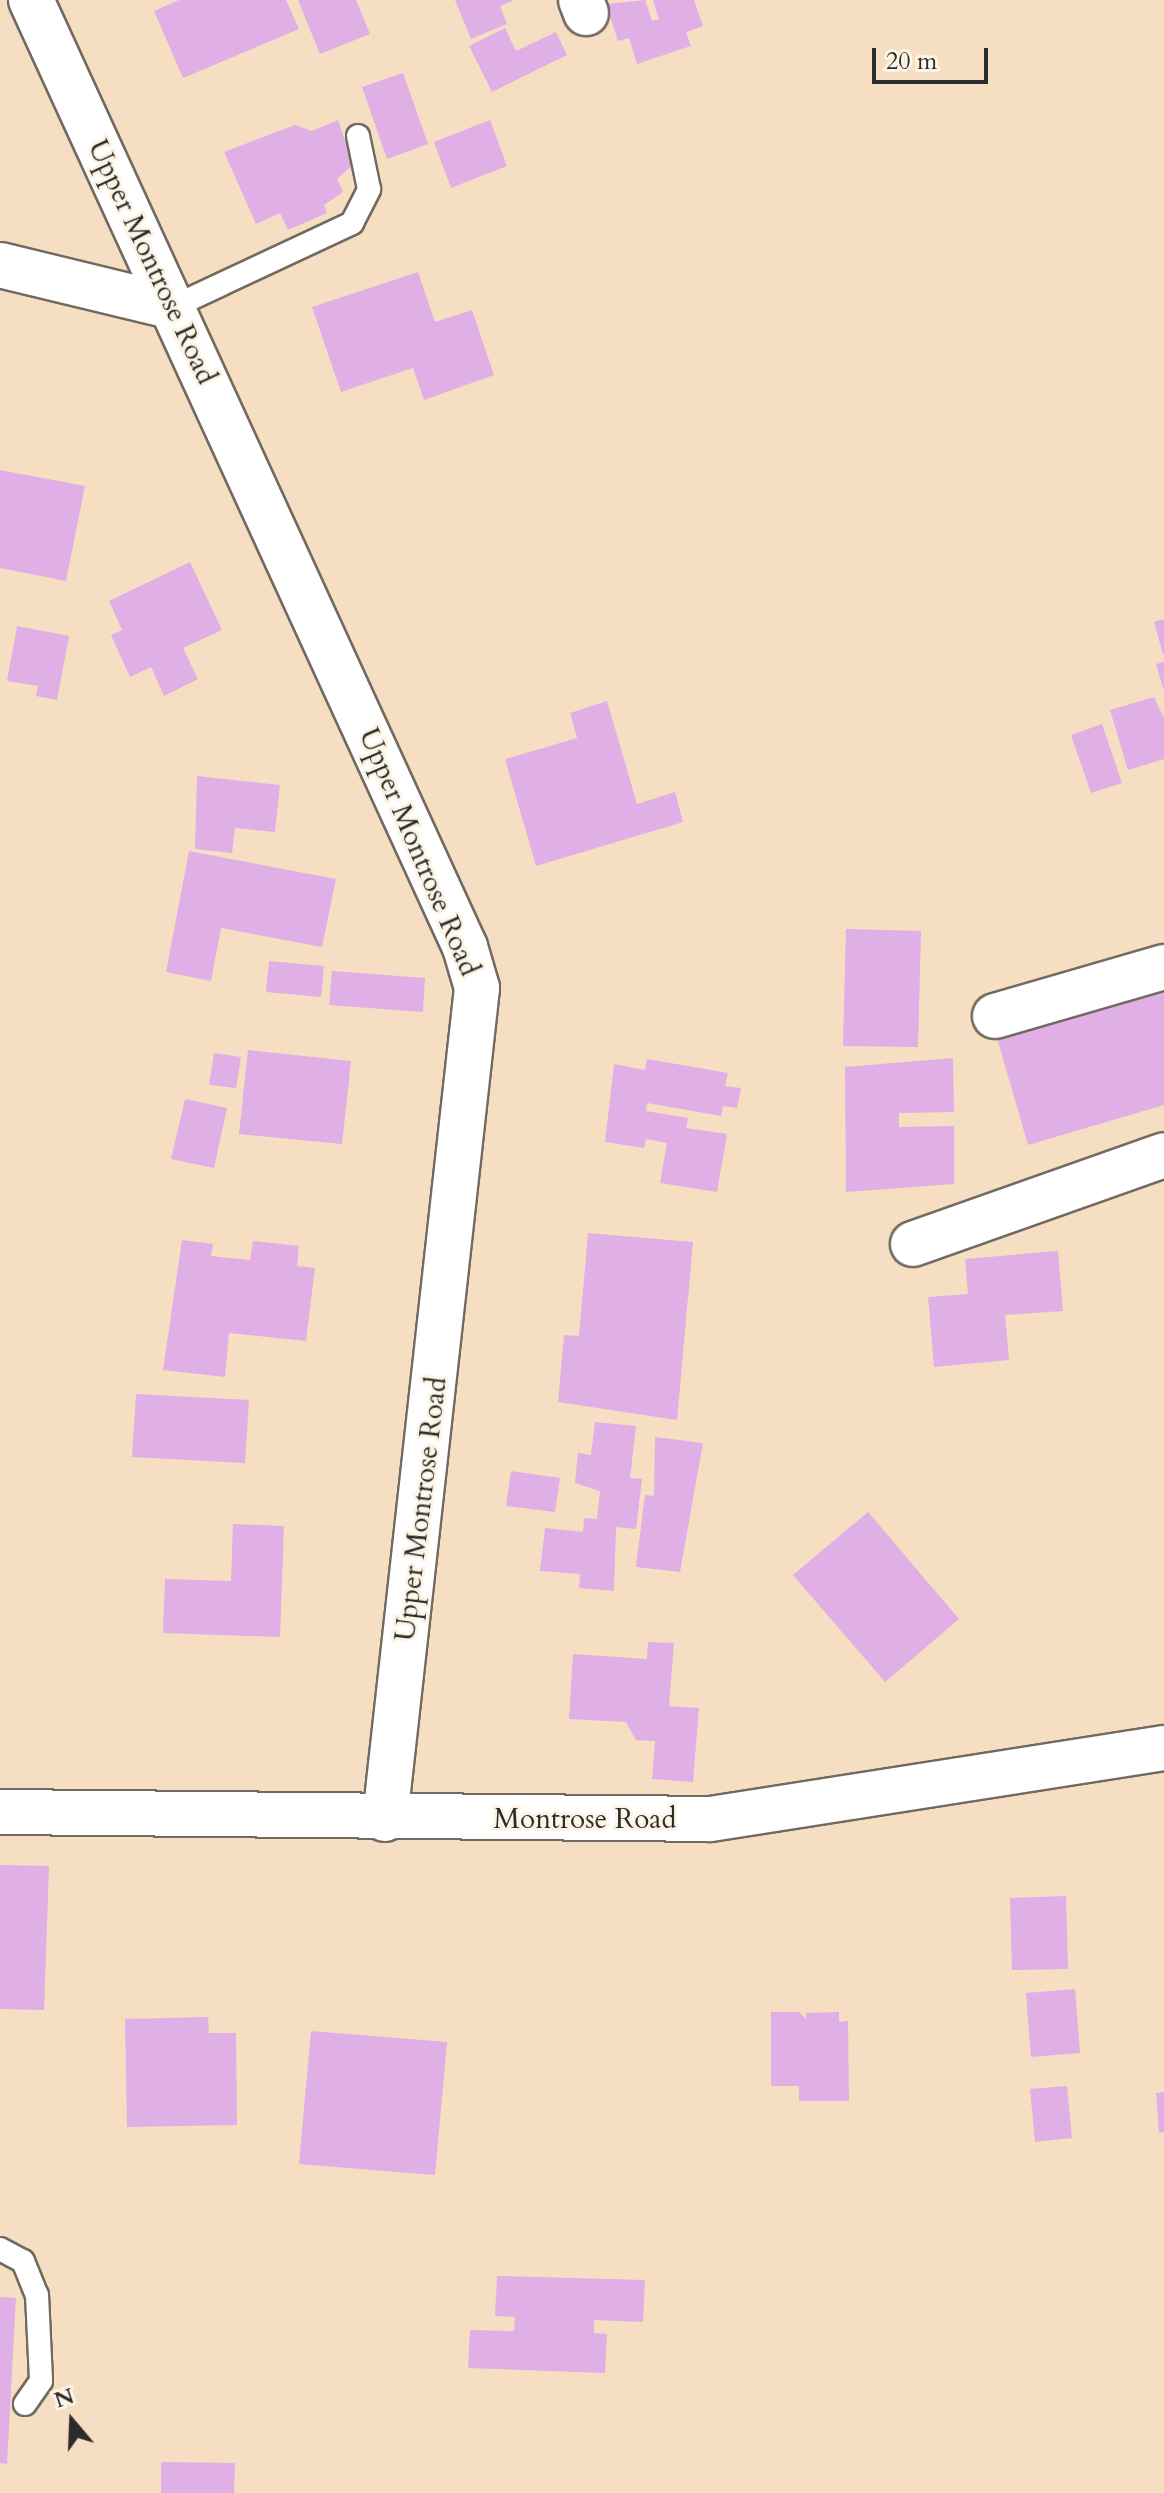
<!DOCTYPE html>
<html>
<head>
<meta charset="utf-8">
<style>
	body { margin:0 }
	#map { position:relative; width:1164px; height:2493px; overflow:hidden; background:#f6dec3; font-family:Cardo,serif }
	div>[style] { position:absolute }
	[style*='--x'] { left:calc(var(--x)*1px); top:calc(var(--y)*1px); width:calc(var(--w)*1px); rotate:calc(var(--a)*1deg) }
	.building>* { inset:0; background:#e0afe5 }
	.roads { filter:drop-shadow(2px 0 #726a60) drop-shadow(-2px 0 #726a60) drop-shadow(0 2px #726a60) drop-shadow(0 -2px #726a60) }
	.lane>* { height:22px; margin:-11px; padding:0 11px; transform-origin:11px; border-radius:11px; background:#fff }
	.street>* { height:44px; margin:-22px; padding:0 22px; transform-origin:22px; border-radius:22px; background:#fff }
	span { translate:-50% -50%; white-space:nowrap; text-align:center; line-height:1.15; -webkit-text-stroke:6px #fcf5e5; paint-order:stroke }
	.street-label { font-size:28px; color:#2b2b2b }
	.north { position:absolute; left:32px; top:2381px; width:80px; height:80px; -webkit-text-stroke:6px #fcf5e5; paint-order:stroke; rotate:341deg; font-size:22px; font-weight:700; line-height:32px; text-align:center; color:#2b2b2b }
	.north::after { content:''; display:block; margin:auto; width:28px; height:36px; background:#2b2b2b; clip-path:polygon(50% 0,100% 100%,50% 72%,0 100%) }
	.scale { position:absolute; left:872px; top:48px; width:116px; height:36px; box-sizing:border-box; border:4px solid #2b2b2b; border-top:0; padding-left:10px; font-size:24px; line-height:28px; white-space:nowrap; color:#2b2b2b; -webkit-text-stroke:6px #fcf5e5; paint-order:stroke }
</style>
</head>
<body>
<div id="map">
	<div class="building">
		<i style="clip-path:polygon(179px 0,286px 0,299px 29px,183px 78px,154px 11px)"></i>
		<i style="clip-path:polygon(298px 0,356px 0,370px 34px,320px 54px)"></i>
		<i style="clip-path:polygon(455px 0,514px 0,500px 6px,507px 24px,471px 39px)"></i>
		<i style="clip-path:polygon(645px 0,652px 21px,659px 19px,653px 0,694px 0,703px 26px,686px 32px,691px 46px,637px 64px,629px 38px,618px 41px,606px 4px)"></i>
		<i style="clip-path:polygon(505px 28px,516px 51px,556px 32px,567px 55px,492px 92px,469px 46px)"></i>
		<i style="clip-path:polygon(403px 73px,428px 144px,387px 159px,362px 87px)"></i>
		<i style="clip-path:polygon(338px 120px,353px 165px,337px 179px,343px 192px,324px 205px,327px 213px,288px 230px,280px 213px,256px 224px,224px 152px,295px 125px,312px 131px)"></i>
		<i style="clip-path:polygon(490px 120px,507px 166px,451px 188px,434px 142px)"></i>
		<i style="clip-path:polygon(418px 272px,435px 322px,472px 310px,494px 375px,424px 400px,413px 368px,341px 392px,312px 307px)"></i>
		<i style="clip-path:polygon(0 470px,85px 486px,66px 581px,0 568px)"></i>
		<i style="clip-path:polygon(190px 562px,222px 630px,183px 648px,198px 679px,164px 696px,151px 667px,130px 677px,111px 635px,122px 630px,109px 601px)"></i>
		<i style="clip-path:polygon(1164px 619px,1164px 654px,1163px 654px,1154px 622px)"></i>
		<i style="clip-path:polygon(17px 626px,69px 636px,57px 700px,36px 696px,38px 686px,7px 681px)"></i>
		<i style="clip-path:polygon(1164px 662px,1164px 688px,1163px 688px,1156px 664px)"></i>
		<i style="clip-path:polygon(1154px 697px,1164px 718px,1164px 759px,1128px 770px,1110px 710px)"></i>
		<i style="clip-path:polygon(607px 701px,637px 804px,675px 792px,683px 822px,536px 866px,505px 759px,577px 738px,570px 713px)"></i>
		<i style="clip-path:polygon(1102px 724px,1122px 783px,1091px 793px,1071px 735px)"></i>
		<i style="clip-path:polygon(197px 776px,280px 785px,275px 832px,235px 828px,232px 853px,195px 849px)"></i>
		<i style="clip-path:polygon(189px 851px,336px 879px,322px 947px,221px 928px,211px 981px,166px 972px)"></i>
		<i style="clip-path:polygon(846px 929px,921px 931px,918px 1047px,843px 1046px)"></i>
		<i style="clip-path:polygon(269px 961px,324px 966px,321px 997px,266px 992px)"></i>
		<i style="clip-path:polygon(332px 971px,425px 978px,423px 1012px,329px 1005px)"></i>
		<i style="clip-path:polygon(1164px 988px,1164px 1105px,1028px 1145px,997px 1038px)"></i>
		<i style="clip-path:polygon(248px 1050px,351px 1061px,342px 1144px,239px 1134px)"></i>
		<i style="clip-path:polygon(214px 1053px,241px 1057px,236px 1088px,209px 1085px)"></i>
		<i style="clip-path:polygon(953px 1058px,954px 1112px,899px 1113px,899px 1127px,954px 1126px,954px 1184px,846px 1192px,845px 1067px)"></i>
		<i style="clip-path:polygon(647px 1059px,728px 1073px,725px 1086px,741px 1088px,737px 1108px,723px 1106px,721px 1116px,647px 1103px,646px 1111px,688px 1118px,686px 1128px,727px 1134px,717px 1192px,660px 1183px,667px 1143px,646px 1139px,644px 1148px,605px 1142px,614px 1064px,645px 1070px)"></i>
		<i style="clip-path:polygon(185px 1099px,227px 1108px,214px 1168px,171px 1159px)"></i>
		<i style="clip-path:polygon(588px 1233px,693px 1242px,677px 1420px,558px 1402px,564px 1335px,579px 1336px)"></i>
		<i style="clip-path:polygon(182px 1240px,213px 1244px,211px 1256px,250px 1260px,253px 1241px,299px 1246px,297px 1266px,315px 1268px,306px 1341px,229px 1333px,225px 1377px,163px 1370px)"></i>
		<i style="clip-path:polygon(1058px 1251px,1063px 1311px,1005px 1315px,1009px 1360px,934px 1367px,928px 1297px,968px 1294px,965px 1259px)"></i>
		<i style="clip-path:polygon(136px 1394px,249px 1400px,245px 1463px,132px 1457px)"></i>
		<i style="clip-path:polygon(595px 1422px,636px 1426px,630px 1478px,642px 1479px,636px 1529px,616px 1527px,614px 1591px,579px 1588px,580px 1574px,540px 1571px,545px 1528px,583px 1532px,584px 1518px,597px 1519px,600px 1491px,575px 1483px,578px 1453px,591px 1455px)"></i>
		<i style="clip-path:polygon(655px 1437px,703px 1443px,680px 1572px,636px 1567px,645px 1495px,654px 1496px)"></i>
		<i style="clip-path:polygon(511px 1471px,560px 1478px,555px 1512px,506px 1506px)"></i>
		<i style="clip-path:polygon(868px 1512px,959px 1619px,885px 1682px,793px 1575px)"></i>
		<i style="clip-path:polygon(233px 1524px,284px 1526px,280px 1637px,163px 1633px,165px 1579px,231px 1581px)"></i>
		<i style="clip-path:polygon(648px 1642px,674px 1643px,669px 1706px,699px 1708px,693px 1782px,652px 1779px,655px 1741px,636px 1740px,626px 1722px,569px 1719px,573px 1654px,647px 1659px)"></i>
		<i style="clip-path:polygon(0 1865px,49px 1866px,44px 2010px,0 2009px)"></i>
		<i style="clip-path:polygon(1066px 1896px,1068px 1969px,1012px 1970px,1010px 1898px)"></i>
		<i style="clip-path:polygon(1075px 1989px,1080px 2053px,1031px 2057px,1026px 1993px)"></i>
		<i style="clip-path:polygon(771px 2012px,799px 2012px,806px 2019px,806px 2013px,839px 2012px,839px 2022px,848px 2021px,849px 2101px,799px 2101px,799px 2086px,771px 2086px)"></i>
		<i style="clip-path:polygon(208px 2017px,209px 2033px,236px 2033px,237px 2125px,127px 2127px,125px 2019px)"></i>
		<i style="clip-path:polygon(311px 2031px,447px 2042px,435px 2175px,299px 2164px)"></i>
		<i style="clip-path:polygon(1067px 2086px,1072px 2138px,1035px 2142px,1030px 2089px)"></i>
		<i style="clip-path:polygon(1164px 2092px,1164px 2132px,1159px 2133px,1156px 2093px)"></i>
		<i style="clip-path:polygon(497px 2276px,645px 2280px,643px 2322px,594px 2320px,594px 2333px,607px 2334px,605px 2373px,468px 2368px,470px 2330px,514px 2331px,515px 2317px,495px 2316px)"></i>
		<i style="clip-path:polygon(0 2297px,16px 2298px,7px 2464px,0 2463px)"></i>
		<i style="clip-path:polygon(161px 2462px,235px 2463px,234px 2493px,161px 2493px)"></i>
	</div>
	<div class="roads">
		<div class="lane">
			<i style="--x:173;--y:307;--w:198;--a:-25.1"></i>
			<i style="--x:352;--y:223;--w:38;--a:-63"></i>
			<i style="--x:369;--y:189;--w:54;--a:-101.7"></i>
			<i style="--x:0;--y:2249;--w:26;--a:28"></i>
			<i style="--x:23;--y:2261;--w:37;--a:68"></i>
			<i style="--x:37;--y:2295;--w:86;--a:87.3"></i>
			<i style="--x:41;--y:2381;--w:28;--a:125"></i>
		</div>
		<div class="street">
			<i style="--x:31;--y:0;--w:1042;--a:65.38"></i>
			<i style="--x:465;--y:947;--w:43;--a:73.7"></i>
			<i style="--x:477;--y:988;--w:836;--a:96.32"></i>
			<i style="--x:581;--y:0;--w:14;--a:69"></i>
			<i style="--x:0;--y:265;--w:178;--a:13.6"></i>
			<i style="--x:995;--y:1016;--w:176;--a:-16.2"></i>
			<i style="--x:913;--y:1244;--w:266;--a:-19.5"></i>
			<i style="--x:0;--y:1812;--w:710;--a:0.56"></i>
			<i style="--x:710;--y:1819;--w:460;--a:-8.9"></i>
		</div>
	</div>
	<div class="street-label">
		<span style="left:152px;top:262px;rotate:65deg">Upper Montrose Road</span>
		<span style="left:419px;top:852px;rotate:67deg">Upper Montrose Road</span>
		<span style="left:421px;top:1509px;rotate:-83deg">Upper Montrose Road</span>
		<span style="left:585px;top:1819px">Montrose Road</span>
	</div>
	<div class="north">N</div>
	<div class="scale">20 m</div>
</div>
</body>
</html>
